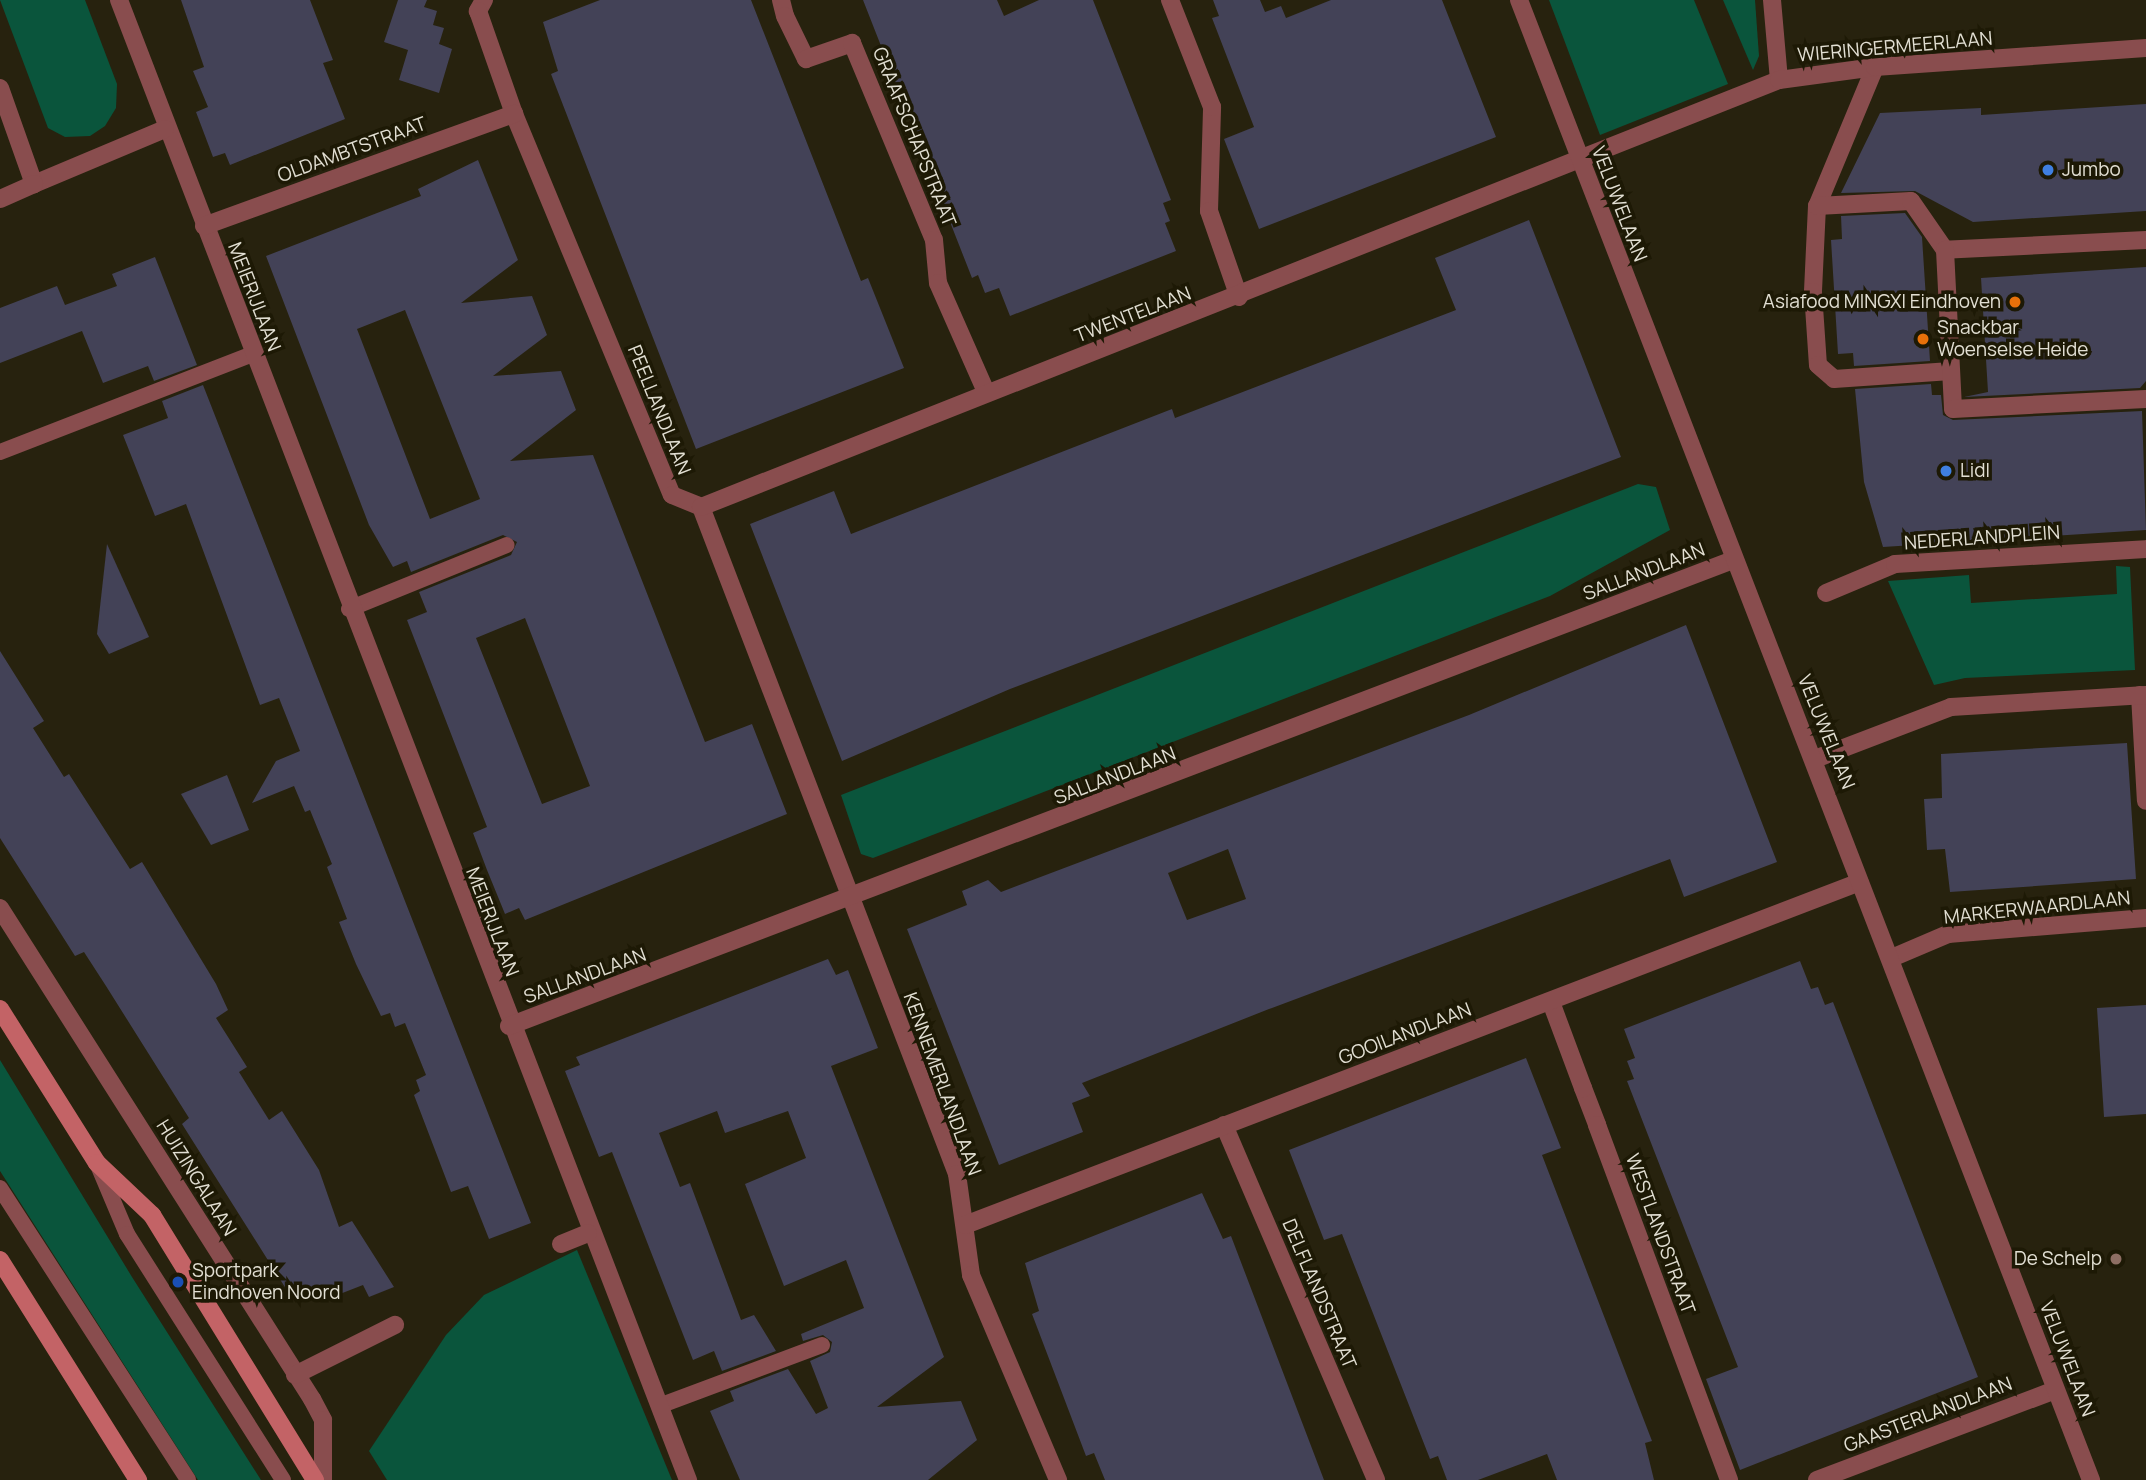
<!DOCTYPE html>
<html>
<head>
<meta charset="utf-8">
<style>
	body { margin:0 }
	#map { position:relative; width:2146px; height:1480px; overflow:hidden; background:#27220e; font-family:Manrope,sans-serif }
	div>[style] { position:absolute }
	[style*='--x'] { left:calc(var(--x)*1px); top:calc(var(--y)*1px); width:calc(var(--w)*1px); rotate:calc(var(--a)*1deg) }
	.green>* { inset:0; background:#0a553c }
	.building>* { inset:0; background:#434257 }
	.service>* { height:16px; margin:-8px; padding:0 8px; transform-origin:8px; border-radius:8px; background:#894d4e }
	.pedestrian>* { height:18px; margin:-9px; padding:0 9px; transform-origin:9px; border-radius:9px; background:#894d4e }
	.minor>* { height:18px; margin:-9px; padding:0 9px; transform-origin:9px; border-radius:9px; background:#894d4e }
	.tertiary>* { height:18px; margin:-9px; padding:0 9px; transform-origin:9px; border-radius:9px; background:#894d4e }
	.secondary>* { height:18px; margin:-9px; padding:0 9px; transform-origin:9px; border-radius:9px; background:#c36366 }
	.dots>* { width:19px; height:19px; translate:-50% -50%; box-sizing:border-box; border:4px solid #1d1905; border-radius:50% }
	span { translate:-50% -50%; white-space:nowrap; text-align:center; line-height:1.15; -webkit-text-stroke:7px #1d1905; paint-order:stroke }
	.street-label { font-size:19px; color:#e2dfd3 }
	.poi-label { font-size:19px; color:#e2dfd3 }
	.left { translate:0 -50%; text-align:left }
	.right { translate:-100% -50%; text-align:right }
</style>
</head>
<body>
<div id="map">
	<div class="green">
		<i style="clip-path:polygon(0 0,85px 0,117px 84px,116px 108px,105px 126px,90px 136px,65px 137px,48px 128px)"></i>
		<i style="clip-path:polygon(1549px 0,1694px 0,1728px 84px,1600px 135px)"></i>
		<i style="clip-path:polygon(1723px 0,1755px 0,1759px 56px,1753px 70px)"></i>
		<i style="clip-path:polygon(1638px 484px,1656px 487px,1670px 530px,1550px 596px,873px 858px,861px 854px,841px 795px)"></i>
		<i style="clip-path:polygon(2116px 566px,2130px 567px,2135px 670px,1965px 678px,1934px 685px,1888px 581px,1969px 575px,1971px 603px,2117px 594px)"></i>
		<i style="clip-path:polygon(0 1060px,132px 1277px,261px 1480px,198px 1480px,0 1171px)"></i>
		<i style="clip-path:polygon(577px 1250px,672px 1480px,387px 1480px,369px 1451px,446px 1335px,484px 1295px)"></i>
	</div>
	<div class="building">
		<i style="clip-path:polygon(181px 0,310px 0,333px 60px,323px 63px,345px 119px,230px 165px,225px 153px,213px 157px,196px 112px,208px 107px,193px 71px,204px 67px)"></i>
		<i style="clip-path:polygon(398px 0,427px 0,424px 7px,437px 11px,433px 25px,444px 28px,439px 44px,452px 49px,439px 93px,399px 80px,408px 50px,384px 42px)"></i>
		<i style="clip-path:polygon(600px 0,751px 0,861px 281px,868px 278px,904px 368px,696px 449px,551px 74px,558px 71px,543px 22px)"></i>
		<i style="clip-path:polygon(863px 0,997px 0,1004px 16px,1039px 0,1093px 0,1171px 200px,1163px 203px,1170px 221px,1165px 223px,1176px 251px,1010px 316px,999px 288px,985px 293px,978px 275px,972px 278px)"></i>
		<i style="clip-path:polygon(1213px 0,1260px 0,1265px 12px,1281px 6px,1286px 18px,1331px 0,1442px 0,1496px 137px,1259px 229px,1224px 139px,1254px 127px,1212px 18px,1219px 16px)"></i>
		<i style="clip-path:polygon(2146px 104px,2146px 211px,1973px 222px,1915px 191px,1841px 193px,1880px 113px,1981px 108px,1981px 115px)"></i>
		<i style="clip-path:polygon(evenodd,478px 160px,518px 260px,461px 303px,532px 296px,547px 335px,493px 376px,561px 371px,576px 410px,510px 461px,593px 455px,705px 742px,752px 724px,787px 814px,525px 920px,519px 908px,505px 914px,487px 870px,473px 833px,487px 827px,407px 620px,427px 612px,419px 592px,511px 555px,517px 542px,503px 535px,411px 572px,407px 561px,393px 567px,369px 525px,266px 256px,421px 196px,418px 189px,478px 160px,405px 310px,480px 499px,430px 519px,357px 329px,405px 310px,478px 160px,525px 618px,590px 786px,542px 804px,476px 638px,525px 618px)"></i>
		<i style="clip-path:polygon(1905px 213px,1922px 237px,1930px 361px,1854px 366px,1853px 353px,1838px 354px,1831px 240px,1842px 239px,1841px 216px)"></i>
		<i style="clip-path:polygon(1529px 220px,1621px 457px,1010px 689px,842px 761px,750px 524px,834px 491px,851px 534px,1172px 409px,1175px 418px,1456px 310px,1435px 258px)"></i>
		<i style="clip-path:polygon(155px 257px,197px 365px,154px 381px,148px 366px,103px 383px,82px 331px,0 363px,0 308px,57px 286px,65px 305px,117px 286px,112px 274px)"></i>
		<i style="clip-path:polygon(2146px 267px,2146px 381px,2140px 388px,1964px 397px,1988px 392px,1981px 278px)"></i>
		<i style="clip-path:polygon(1931px 384px,1932px 395px,1941px 395px,1943px 415px,1953px 420px,2142px 411px,2146px 530px,1883px 547px,1864px 482px,1855px 389px)"></i>
		<i style="clip-path:polygon(203px 385px,531px 1223px,489px 1239px,468px 1186px,451px 1192px,414px 1095px,420px 1091px,416px 1080px,426px 1075px,405px 1023px,395px 1027px,390px 1013px,381px 1016px,356px 964px,339px 922px,347px 919px,327px 867px,332px 864px,310px 810px,305px 812px,294px 786px,252px 803px,276px 761px,300px 751px,279px 698px,260px 705px,186px 504px,155px 516px,123px 435px,168px 418px,162px 401px)"></i>
		<i style="clip-path:polygon(107px 544px,149px 637px,109px 654px,97px 634px)"></i>
		<i style="clip-path:polygon(evenodd,1686px 625px,1777px 862px,1684px 897px,1670px 859px,1269px 1009px,1082px 1083px,1090px 1096px,1072px 1103px,1083px 1132px,999px 1165px,907px 929px,967px 905px,962px 891px,988px 880px,1001px 892px,1469px 715px,1686px 625px,1228px 849px,1246px 899px,1187px 920px,1168px 873px,1228px 849px)"></i>
		<i style="clip-path:polygon(0 651px,44px 721px,33px 728px,64px 777px,69px 774px,130px 869px,142px 862px,216px 984px,228px 1010px,216px 1018px,247px 1067px,239px 1072px,269px 1120px,282px 1111px,319px 1170px,339px 1227px,352px 1221px,394px 1287px,369px 1297px,363px 1285px,327px 1299px,321px 1285px,288px 1292px,182px 1124px,189px 1118px,106px 986px,84px 952px,75px 956px,0 838px)"></i>
		<i style="clip-path:polygon(2127px 743px,2136px 879px,1950px 892px,1945px 849px,1927px 850px,1924px 799px,1942px 798px,1941px 754px)"></i>
		<i style="clip-path:polygon(227px 775px,249px 830px,211px 845px,181px 794px)"></i>
		<i style="clip-path:polygon(828px 959px,836px 975px,848px 970px,878px 1048px,831px 1066px,944px 1357px,877px 1407px,961px 1401px,977px 1440px,928px 1480px,740px 1480px,710px 1411px,734px 1401px,730px 1391px,788px 1369px,816px 1414px,828px 1408px,810px 1361px,830px 1352px,832px 1342px,823px 1335px,803px 1341px,801px 1334px,864px 1308px,846px 1260px,784px 1286px,745px 1184px,806px 1158px,788px 1111px,725px 1133px,717px 1111px,659px 1133px,680px 1187px,690px 1183px,741px 1320px,754px 1315px,776px 1351px,722px 1371px,714px 1351px,693px 1360px,612px 1152px,599px 1157px,565px 1071px,580px 1065px,576px 1057px)"></i>
		<i style="clip-path:polygon(1800px 961px,1811px 989px,1818px 987px,1825px 1005px,1833px 1002px,1978px 1377px,1740px 1470px,1706px 1379px,1738px 1367px,1627px 1081px,1634px 1079px,1627px 1061px,1635px 1058px,1624px 1029px)"></i>
		<i style="clip-path:polygon(2146px 1005px,2146px 1114px,2104px 1117px,2097px 1008px)"></i>
		<i style="clip-path:polygon(1526px 1058px,1561px 1148px,1542px 1155px,1652px 1441px,1645px 1443px,1654px 1480px,1557px 1480px,1547px 1454px,1478px 1480px,1447px 1480px,1438px 1456px,1430px 1459px,1342px 1234px,1324px 1240px,1289px 1150px)"></i>
		<i style="clip-path:polygon(1202px 1193px,1223px 1239px,1231px 1236px,1324px 1480px,1105px 1480px,1094px 1453px,1086px 1456px,1032px 1314px,1039px 1311px,1025px 1263px)"></i>
	</div>
	<div class="service">
		<i style="--x:0;--y:452;--w:271;--a:-21.2"></i>
		<i style="--x:349;--y:609;--w:170;--a:-22.1"></i>
		<i style="--x:97;--y:1163;--w:77;--a:67.1"></i>
		<i style="--x:127;--y:1234;--w:291;--a:57.6"></i>
		<i style="--x:0;--y:1188;--w:347;--a:57.2"></i>
		<i style="--x:659;--y:1406;--w:174;--a:-20.5"></i>
	</div>
	<div class="pedestrian">
		<i style="--x:781;--y:0;--w:16;--a:76"></i>
		<i style="--x:1875;--y:67;--w:151;--a:112.6"></i>
		<i style="--x:1817;--y:206;--w:86;--a:92.7"></i>
		<i style="--x:1813;--y:292;--w:73;--a:86.1"></i>
		<i style="--x:1818;--y:365;--w:21;--a:41"></i>
		<i style="--x:1834;--y:379;--w:117;--a:-3.9"></i>
		<i style="--x:1817;--y:206;--w:94;--a:-3"></i>
		<i style="--x:1911;--y:201;--w:60;--a:55.2"></i>
		<i style="--x:1209;--y:211;--w:104;--a:-88.3"></i>
		<i style="--x:2146;--y:240;--w:201;--a:177.2"></i>
		<i style="--x:1945;--y:250;--w:159;--a:87.1"></i>
		<i style="--x:1953;--y:409;--w:193;--a:-3"></i>
		<i style="--x:1583;--y:1088;--w:40;--a:69"></i>
	</div>
	<div class="minor">
		<i style="--x:119;--y:0;--w:1586;--a:68.97"></i>
		<i style="--x:484;--y:0;--w:13;--a:119"></i>
		<i style="--x:478;--y:11;--w:109;--a:70.7"></i>
		<i style="--x:514;--y:114;--w:412;--a:67.5"></i>
		<i style="--x:672;--y:495;--w:31;--a:22"></i>
		<i style="--x:701;--y:507;--w:714;--a:69"></i>
		<i style="--x:957;--y:1174;--w:102;--a:82.1"></i>
		<i style="--x:971;--y:1275;--w:223;--a:67"></i>
		<i style="--x:1170;--y:0;--w:115;--a:68.6"></i>
		<i style="--x:1772;--y:0;--w:80;--a:85"></i>
		<i style="--x:785;--y:16;--w:48;--a:64"></i>
		<i style="--x:806;--y:59;--w:49;--a:-19.2"></i>
		<i style="--x:852;--y:43;--w:213;--a:67.4"></i>
		<i style="--x:934;--y:240;--w:43;--a:84.7"></i>
		<i style="--x:938;--y:283;--w:119;--a:66.2"></i>
		<i style="--x:34;--y:184;--w:142;--a:-22.8"></i>
		<i style="--x:1209;--y:211;--w:91;--a:70.8"></i>
		<i style="--x:204;--y:226;--w:330;--a:-19.9"></i>
		<i style="--x:701;--y:507;--w:1159;--a:-21.61"></i>
		<i style="--x:1779;--y:80;--w:97;--a:-7.7"></i>
		<i style="--x:1875;--y:67;--w:272;--a:-4"></i>
		<i style="--x:1826;--y:593;--w:75;--a:-22.8"></i>
		<i style="--x:1895;--y:564;--w:251;--a:-3.4"></i>
		<i style="--x:2140;--y:695;--w:106;--a:86.8"></i>
		<i style="--x:1815;--y:759;--w:146;--a:-20.9"></i>
		<i style="--x:1951;--y:707;--w:195;--a:-3.5"></i>
		<i style="--x:0;--y:908;--w:582;--a:57.57"></i>
		<i style="--x:312;--y:1399;--w:24;--a:62"></i>
		<i style="--x:323;--y:1420;--w:60;--a:90"></i>
		<i style="--x:1894;--y:957;--w:59;--a:-23.1"></i>
		<i style="--x:1948;--y:934;--w:199;--a:-4.6"></i>
		<i style="--x:1551;--y:1002;--w:92;--a:69.6"></i>
		<i style="--x:509;--y:1026;--w:1310;--a:-20.84"></i>
		<i style="--x:1224;--y:1125;--w:386;--a:66.8"></i>
		<i style="--x:1597;--y:1125;--w:379;--a:69.6"></i>
		<i style="--x:965;--y:1225;--w:958;--a:-20.97"></i>
		<i style="--x:561;--y:1244;--w:29;--a:-22"></i>
		<i style="--x:295;--y:1375;--w:112;--a:-26.6"></i>
		<i style="--x:1817;--y:1480;--w:254;--a:-20.7"></i>
	</div>
	<div class="tertiary">
		<i style="--x:1519;--y:0;--w:1587;--a:68.87"></i>
		<i style="--x:0;--y:88;--w:102;--a:70.5"></i>
		<i style="--x:34;--y:184;--w:37;--a:156"></i>
	</div>
	<div class="secondary">
		<i style="--x:0;--y:1009;--w:182;--a:57.8"></i>
		<i style="--x:97;--y:1163;--w:76;--a:43.4"></i>
		<i style="--x:152;--y:1215;--w:311;--a:58.4"></i>
		<i style="--x:0;--y:1260;--w:260;--a:57.9"></i>
	</div>
	<div class="dots">
		<i style="left:2048px;top:170px;background:#3f7fe0"></i>
		<i style="left:2015px;top:302px;background:#e8710a"></i>
		<i style="left:1923px;top:339px;background:#e8710a"></i>
		<i style="left:1946px;top:471px;background:#3f7fe0"></i>
		<i style="left:2116px;top:1259px;background:#8d6e63"></i>
		<i style="left:178px;top:1282px;background:#1a4fb4"></i>
	</div>
	<div class="street-label">
		<span style="left:1895px;top:47px;rotate:-5deg">WIERINGERMEERLAAN</span>
		<span style="left:914px;top:137px;rotate:68deg">GRAAFSCHAPSTRAAT</span>
		<span style="left:352px;top:150px;rotate:-20deg">OLDAMBTSTRAAT</span>
		<span style="left:1619px;top:204px;rotate:69deg">VELUWELAAN</span>
		<span style="left:254px;top:297px;rotate:69deg">MEIERIJLAAN</span>
		<span style="left:1133px;top:315px;rotate:-21deg">TWENTELAAN</span>
		<span style="left:659px;top:410px;rotate:68deg">PEELLANDLAAN</span>
		<span style="left:1982px;top:538px;rotate:-4deg">NEDERLANDPLEIN</span>
		<span style="left:1644px;top:572px;rotate:-21deg">SALLANDLAAN</span>
		<span style="left:1826px;top:732px;rotate:68deg">VELUWELAAN</span>
		<span style="left:1115px;top:776px;rotate:-21deg">SALLANDLAAN</span>
		<span style="left:2037px;top:908px;rotate:-6deg">MARKERWAARDLAAN</span>
		<span style="left:492px;top:922px;rotate:69deg">MEIERIJLAAN</span>
		<span style="left:585px;top:976px;rotate:-20deg">SALLANDLAAN</span>
		<span style="left:1405px;top:1034px;rotate:-21deg">GOOILANDLAAN</span>
		<span style="left:942px;top:1084px;rotate:70deg">KENNEMERLANDLAAN</span>
		<span style="left:196px;top:1178px;rotate:58deg">HUIZINGALAAN</span>
		<span style="left:1660px;top:1234px;rotate:70deg">WESTLANDSTRAAT</span>
		<span style="left:1319px;top:1294px;rotate:67deg">DELFLANDSTRAAT</span>
		<span style="left:2067px;top:1359px;rotate:69deg">VELUWELAAN</span>
		<span style="left:1928px;top:1415px;rotate:-21deg">GAASTERLANDLAAN</span>
	</div>
	<div class="poi-label">
		<span class="left" style="left:2062px;top:170px">Jumbo</span>
		<span class="right" style="left:2001px;top:302px">Asiafood MINGXI Eindhoven</span>
		<span class="left" style="left:1937px;top:339px">Snackbar<br>Woenselse Heide</span>
		<span class="left" style="left:1960px;top:471px">Lidl</span>
		<span class="right" style="left:2102px;top:1259px">De Schelp</span>
		<span class="left" style="left:192px;top:1282px">Sportpark<br>Eindhoven Noord</span>
	</div>
</div>
</body>
</html>
